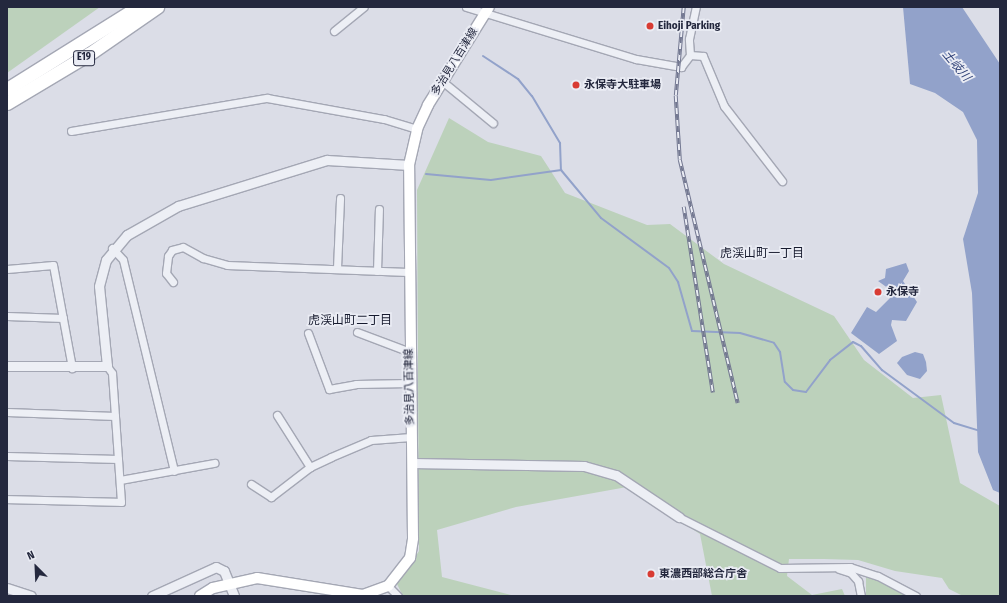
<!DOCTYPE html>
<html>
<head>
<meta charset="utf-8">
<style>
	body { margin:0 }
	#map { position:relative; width:1007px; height:603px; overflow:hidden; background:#dbdde7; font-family:"Fira Sans Condensed","Noto Sans JP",sans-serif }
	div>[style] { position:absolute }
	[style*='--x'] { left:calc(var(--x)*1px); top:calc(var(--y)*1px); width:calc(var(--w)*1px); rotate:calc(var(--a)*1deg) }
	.green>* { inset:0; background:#bcd1bb }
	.water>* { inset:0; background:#92a2ca }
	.stream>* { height:2px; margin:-1px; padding:0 1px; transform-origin:1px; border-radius:1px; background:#92a2ca }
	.roads { filter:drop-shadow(1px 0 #a4a7b4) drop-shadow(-1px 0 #a4a7b4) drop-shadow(0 1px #a4a7b4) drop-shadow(0 -1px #a4a7b4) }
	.minor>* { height:7px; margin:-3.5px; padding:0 3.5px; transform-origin:3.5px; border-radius:3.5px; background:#edeff5 }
	.tertiary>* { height:9px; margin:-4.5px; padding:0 4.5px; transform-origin:4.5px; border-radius:4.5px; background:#edeff5 }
	.secondary>* { height:10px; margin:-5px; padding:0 5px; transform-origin:5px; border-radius:5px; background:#fff }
	.motorway>* { height:13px; margin:-6.5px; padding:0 6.5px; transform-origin:6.5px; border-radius:6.5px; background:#fff }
	.rail>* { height:3.5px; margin-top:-1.75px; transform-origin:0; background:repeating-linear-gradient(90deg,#eaecf4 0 6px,#737891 0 12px); box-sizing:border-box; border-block:1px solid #737891 }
	.dots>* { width:11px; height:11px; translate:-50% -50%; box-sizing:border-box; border:2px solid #eaecf4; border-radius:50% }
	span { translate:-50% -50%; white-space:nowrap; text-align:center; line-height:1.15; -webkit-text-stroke:3.5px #eaecf4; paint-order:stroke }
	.shield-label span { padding:1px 3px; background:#eaecf4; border:1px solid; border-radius:3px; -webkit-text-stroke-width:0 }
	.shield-label { font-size:10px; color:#24283e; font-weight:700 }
	.poi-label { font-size:11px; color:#24283e; font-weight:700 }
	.left { translate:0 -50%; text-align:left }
	.street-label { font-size:11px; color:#24283e }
	.water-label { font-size:12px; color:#2b3d74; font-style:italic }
	.neighbourhood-label { font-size:12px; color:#161a2e }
	.frame { position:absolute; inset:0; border:8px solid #24283e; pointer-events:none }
	.north { position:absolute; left:16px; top:547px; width:40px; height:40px; -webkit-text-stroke:3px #eaecf4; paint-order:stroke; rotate:336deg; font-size:11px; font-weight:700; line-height:16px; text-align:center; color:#24283e }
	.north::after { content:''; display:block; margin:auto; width:14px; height:18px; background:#24283e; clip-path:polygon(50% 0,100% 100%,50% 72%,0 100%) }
</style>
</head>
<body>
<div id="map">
	<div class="green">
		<i style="clip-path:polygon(7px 7px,100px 7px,7px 73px)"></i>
		<i style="clip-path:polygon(449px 118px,488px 142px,541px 156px,565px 193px,647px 225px,670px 224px,724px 264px,834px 316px,864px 360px,913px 398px,941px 395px,960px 483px,1000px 506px,1000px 596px,963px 596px,949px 589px,942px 578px,895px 571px,858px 560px,824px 559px,789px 559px,787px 576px,812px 595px,842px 589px,845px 596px,712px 596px,700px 534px,627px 487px,516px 507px,437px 530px,442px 577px,515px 596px,403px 596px,397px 584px,419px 551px,417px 190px)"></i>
		<i style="clip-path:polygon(866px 573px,912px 596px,866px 596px)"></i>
	</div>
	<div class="water">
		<i style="clip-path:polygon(903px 7px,962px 7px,1000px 64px,1000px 493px,993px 490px,978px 452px,972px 293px,963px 239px,978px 193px,977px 140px,963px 112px,935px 93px,910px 84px)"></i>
		<i style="clip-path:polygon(906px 263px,909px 271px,903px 281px,917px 302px,906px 321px,892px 320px,891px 325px,897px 341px,879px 354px,851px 333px,867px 307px,876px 312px,891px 297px,892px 291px,878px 281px,885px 278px,886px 269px)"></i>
		<i style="clip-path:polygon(915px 352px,923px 354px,926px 362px,927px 371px,920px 379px,907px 375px,897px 363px,902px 357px)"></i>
	</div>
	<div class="stream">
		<i style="--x:483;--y:56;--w:42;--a:33.3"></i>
		<i style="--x:518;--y:79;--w:22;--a:51"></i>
		<i style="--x:532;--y:96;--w:55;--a:59.2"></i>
		<i style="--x:560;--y:143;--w:27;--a:88"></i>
		<i style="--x:561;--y:170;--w:62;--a:50.2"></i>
		<i style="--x:601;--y:218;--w:84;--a:36.3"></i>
		<i style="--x:669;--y:268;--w:17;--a:57"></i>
		<i style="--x:678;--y:282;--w:51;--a:74.1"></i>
		<i style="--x:692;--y:331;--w:48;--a:2.4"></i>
		<i style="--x:740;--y:333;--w:35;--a:16"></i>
		<i style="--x:774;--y:343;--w:11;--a:56"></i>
		<i style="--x:780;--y:352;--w:30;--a:81"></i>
		<i style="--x:785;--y:382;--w:11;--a:45"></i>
		<i style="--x:793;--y:390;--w:13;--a:9"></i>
		<i style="--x:806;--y:392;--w:40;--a:-53"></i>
		<i style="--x:830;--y:360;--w:29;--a:-38"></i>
		<i style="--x:853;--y:342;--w:9;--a:27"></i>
		<i style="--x:861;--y:346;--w:32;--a:49"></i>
		<i style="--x:882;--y:370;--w:89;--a:36.4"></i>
		<i style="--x:954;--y:423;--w:27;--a:17"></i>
		<i style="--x:426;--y:174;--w:65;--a:5.3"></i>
		<i style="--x:491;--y:180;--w:71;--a:-8.1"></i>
	</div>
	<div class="roads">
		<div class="minor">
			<i style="--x:466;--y:7;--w:178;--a:17"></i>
			<i style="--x:636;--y:59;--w:46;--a:10.1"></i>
			<i style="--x:681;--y:67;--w:15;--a:-53"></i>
			<i style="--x:690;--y:55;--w:16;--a:-94"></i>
			<i style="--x:689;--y:39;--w:33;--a:-78"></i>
			<i style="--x:334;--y:31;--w:38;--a:-39"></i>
			<i style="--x:690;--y:55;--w:13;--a:4"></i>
			<i style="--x:703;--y:56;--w:54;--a:67.2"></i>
			<i style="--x:724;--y:106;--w:95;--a:52.3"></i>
			<i style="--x:442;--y:81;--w:66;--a:39.5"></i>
			<i style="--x:71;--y:131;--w:199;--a:-9.6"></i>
			<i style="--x:267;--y:98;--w:119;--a:10.2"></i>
			<i style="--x:384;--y:119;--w:34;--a:17"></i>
			<i style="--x:112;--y:248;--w:16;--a:47"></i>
			<i style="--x:123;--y:260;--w:217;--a:76.4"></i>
			<i style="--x:337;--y:268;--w:70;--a:-87.5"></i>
			<i style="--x:7;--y:269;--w:46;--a:-5"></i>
			<i style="--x:53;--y:265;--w:105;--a:79.5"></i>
			<i style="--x:377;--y:271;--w:62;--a:-88.2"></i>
			<i style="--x:173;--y:282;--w:11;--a:-128"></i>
			<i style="--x:166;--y:273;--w:17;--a:-83"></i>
			<i style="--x:168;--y:256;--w:7;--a:-56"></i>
			<i style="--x:172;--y:250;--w:11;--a:-15"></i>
			<i style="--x:183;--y:247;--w:23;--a:29"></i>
			<i style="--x:203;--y:258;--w:25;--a:16"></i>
			<i style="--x:227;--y:265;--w:181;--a:2.2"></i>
			<i style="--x:7;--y:316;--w:56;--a:2"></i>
			<i style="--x:357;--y:332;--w:57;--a:20.7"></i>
			<i style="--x:308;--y:333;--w:60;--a:69.4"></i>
			<i style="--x:329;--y:389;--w:27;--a:-10"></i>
			<i style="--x:356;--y:384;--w:54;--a:-1.1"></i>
			<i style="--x:7;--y:412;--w:108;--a:2.1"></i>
			<i style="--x:277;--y:415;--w:62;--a:57.6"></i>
			<i style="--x:7;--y:456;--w:111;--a:1.5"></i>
			<i style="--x:120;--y:480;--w:96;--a:-10.3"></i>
			<i style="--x:251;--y:484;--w:24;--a:33"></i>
			<i style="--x:271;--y:497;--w:49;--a:-37.6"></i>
			<i style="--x:310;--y:467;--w:23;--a:-25"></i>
			<i style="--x:331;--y:457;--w:43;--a:-23"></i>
			<i style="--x:371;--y:440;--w:40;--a:-4.3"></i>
			<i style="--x:7;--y:499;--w:114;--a:1.5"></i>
			<i style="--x:121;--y:502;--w:129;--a:-94"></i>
			<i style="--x:112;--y:373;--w:9;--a:-126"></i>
			<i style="--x:679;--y:517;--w:113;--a:26.8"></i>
			<i style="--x:780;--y:568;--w:70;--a:-0.8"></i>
			<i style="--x:850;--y:567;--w:29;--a:18"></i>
			<i style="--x:878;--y:576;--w:43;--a:27.8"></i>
			<i style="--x:839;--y:569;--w:13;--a:18"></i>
			<i style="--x:851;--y:573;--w:11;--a:49"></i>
			<i style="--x:858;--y:581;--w:15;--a:79"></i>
			<i style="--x:388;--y:586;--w:14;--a:45"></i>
		</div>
		<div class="tertiary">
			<i style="--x:7;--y:366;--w:100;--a:0"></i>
			<i style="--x:107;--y:366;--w:80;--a:-95.7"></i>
			<i style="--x:99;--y:286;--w:27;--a:-75"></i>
			<i style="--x:106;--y:260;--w:33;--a:-50"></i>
			<i style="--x:127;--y:235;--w:59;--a:-29.6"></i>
			<i style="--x:178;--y:206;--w:156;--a:-17.2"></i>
			<i style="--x:327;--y:160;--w:82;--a:3.5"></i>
			<i style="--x:412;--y:463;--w:172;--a:1"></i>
			<i style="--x:584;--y:466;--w:33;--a:16"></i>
			<i style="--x:616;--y:475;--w:76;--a:33.7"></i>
			<i style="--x:7;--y:588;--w:25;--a:18"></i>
			<i style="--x:152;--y:596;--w:70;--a:-24.4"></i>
			<i style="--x:216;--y:567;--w:9;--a:27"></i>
			<i style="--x:224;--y:571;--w:27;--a:68"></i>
		</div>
		<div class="secondary">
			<i style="--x:200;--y:596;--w:15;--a:-32"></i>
			<i style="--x:213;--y:588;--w:45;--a:-12.8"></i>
			<i style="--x:257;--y:578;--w:107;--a:9.1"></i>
			<i style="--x:363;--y:595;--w:27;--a:-20"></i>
			<i style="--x:388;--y:586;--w:36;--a:-52"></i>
			<i style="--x:410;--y:558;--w:20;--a:-81"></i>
			<i style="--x:413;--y:538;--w:373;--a:-90.6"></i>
			<i style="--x:409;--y:165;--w:37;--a:-77"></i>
			<i style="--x:417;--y:129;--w:26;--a:-65"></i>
			<i style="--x:428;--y:105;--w:115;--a:-58.1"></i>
		</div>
		<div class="motorway">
			<i style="--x:7;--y:89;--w:155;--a:-32"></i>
			<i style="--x:7;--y:103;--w:96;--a:-30.9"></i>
			<i style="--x:89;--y:54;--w:83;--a:-34.7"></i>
		</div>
	</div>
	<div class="rail">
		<i style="--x:684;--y:7;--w:89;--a:95.1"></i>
		<i style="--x:676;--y:96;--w:64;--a:86.4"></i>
		<i style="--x:680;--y:160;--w:250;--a:76.6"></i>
		<i style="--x:684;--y:207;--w:188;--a:81.1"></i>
	</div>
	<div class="dots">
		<i style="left:650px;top:26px;background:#d83b33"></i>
		<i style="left:576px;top:85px;background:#d83b33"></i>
		<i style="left:878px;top:292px;background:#d83b33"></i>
		<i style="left:651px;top:574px;background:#d83b33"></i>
	</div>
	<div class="shield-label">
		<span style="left:84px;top:58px">E19</span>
	</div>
	<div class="poi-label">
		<span class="left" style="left:658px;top:26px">Eihoji Parking</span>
		<span class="left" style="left:584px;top:85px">永保寺大駐車場</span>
		<span class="left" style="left:886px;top:292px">永保寺</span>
		<span class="left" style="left:659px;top:574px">東濃西部総合庁舎</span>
	</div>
	<div class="street-label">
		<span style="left:455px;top:62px;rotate:-58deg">多治見八百津線</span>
		<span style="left:410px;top:387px;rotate:-91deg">多治見八百津線</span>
	</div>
	<div class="water-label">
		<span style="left:956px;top:66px;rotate:50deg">土岐川</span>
	</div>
	<div class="neighbourhood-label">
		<span style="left:762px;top:254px">虎渓山町一丁目</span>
		<span style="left:350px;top:321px">虎渓山町二丁目</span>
	</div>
	<div class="frame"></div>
	<div class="north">N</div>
</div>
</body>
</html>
